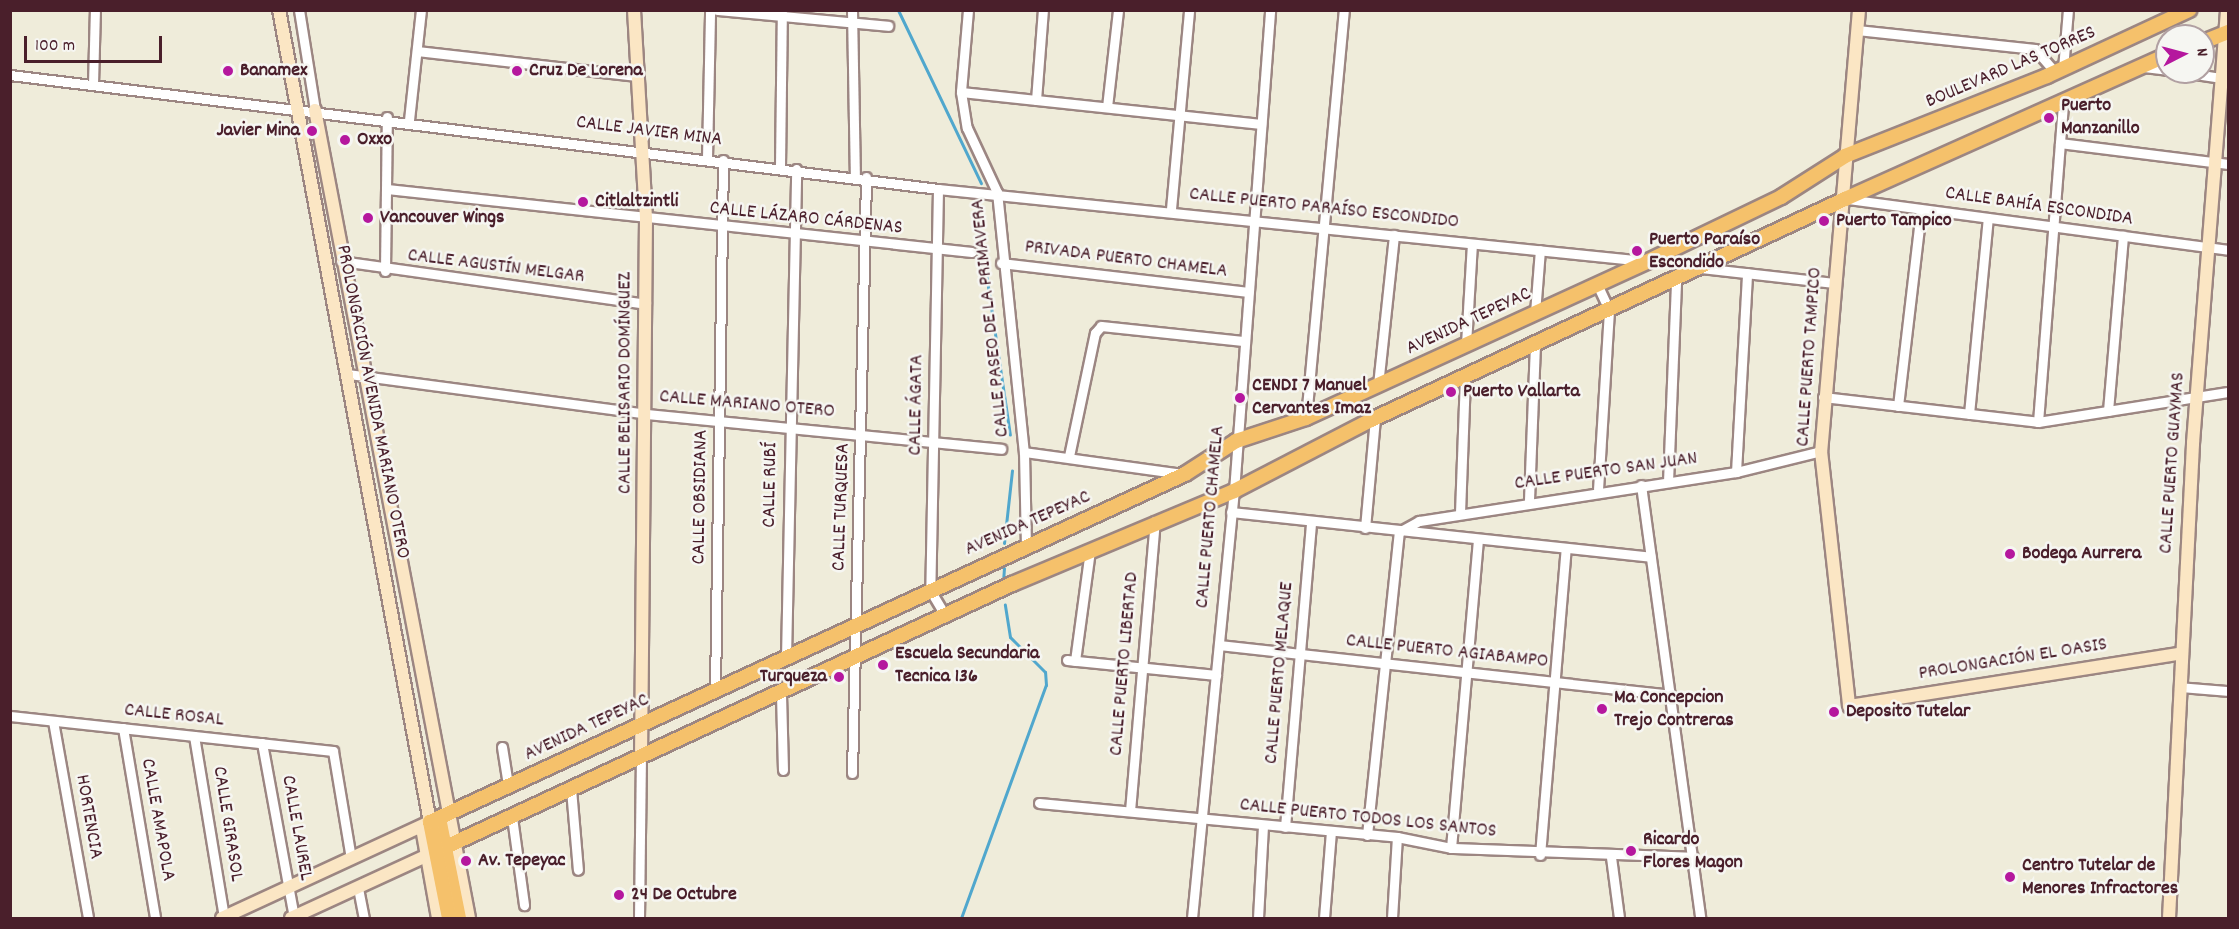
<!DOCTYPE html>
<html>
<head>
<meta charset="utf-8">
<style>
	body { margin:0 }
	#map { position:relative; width:2239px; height:929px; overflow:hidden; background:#efecda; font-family:Dekko,sans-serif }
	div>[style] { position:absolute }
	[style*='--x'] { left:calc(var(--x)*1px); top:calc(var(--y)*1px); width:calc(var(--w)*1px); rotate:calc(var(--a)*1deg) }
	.stream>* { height:3px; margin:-1.5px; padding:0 1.5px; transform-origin:1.5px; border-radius:1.5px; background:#50a7cd }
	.roads { filter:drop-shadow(2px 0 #9c8682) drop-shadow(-2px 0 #9c8682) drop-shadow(0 2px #9c8682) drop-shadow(0 -2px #9c8682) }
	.street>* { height:9px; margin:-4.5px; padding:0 4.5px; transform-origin:4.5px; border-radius:4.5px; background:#fff }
	.secondary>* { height:12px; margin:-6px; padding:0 6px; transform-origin:6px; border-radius:6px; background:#fbe6c4 }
	.primary>* { height:14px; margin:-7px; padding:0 7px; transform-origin:7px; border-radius:7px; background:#f5c16b }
	.dots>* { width:16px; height:16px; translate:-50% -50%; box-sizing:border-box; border:3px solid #f6f6f2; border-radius:50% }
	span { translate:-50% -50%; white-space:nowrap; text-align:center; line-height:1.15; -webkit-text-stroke:5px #f6f6f2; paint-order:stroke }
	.street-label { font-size:20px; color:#4a1f2b }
	.poi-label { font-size:20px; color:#4a1f2b; font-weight:700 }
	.left { translate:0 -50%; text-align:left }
	.right { translate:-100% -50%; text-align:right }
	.frame { position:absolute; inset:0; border:12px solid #4a1f2b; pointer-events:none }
	.north { position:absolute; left:2155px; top:24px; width:60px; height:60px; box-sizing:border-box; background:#f6f6f2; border:2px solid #b1a0a2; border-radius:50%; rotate:84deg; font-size:16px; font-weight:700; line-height:24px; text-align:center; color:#4a1f2b }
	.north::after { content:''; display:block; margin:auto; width:21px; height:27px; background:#b5179e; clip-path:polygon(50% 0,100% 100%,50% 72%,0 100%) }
	.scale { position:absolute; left:24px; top:36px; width:138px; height:27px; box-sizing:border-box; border:3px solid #4a1f2b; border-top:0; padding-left:8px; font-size:18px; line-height:21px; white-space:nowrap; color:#4a1f2b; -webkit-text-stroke:4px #f6f6f2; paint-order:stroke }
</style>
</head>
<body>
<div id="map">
	<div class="stream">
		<i style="--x:898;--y:10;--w:192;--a:64.4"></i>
		<i style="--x:977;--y:212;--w:225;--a:81.6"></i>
		<i style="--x:1004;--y:543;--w:73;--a:-83.7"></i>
		<i style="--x:1003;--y:582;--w:14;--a:-86"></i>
		<i style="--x:961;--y:918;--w:248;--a:-70"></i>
		<i style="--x:1046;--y:685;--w:13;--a:-94"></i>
		<i style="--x:1045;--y:672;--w:49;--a:-135"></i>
		<i style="--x:1010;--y:637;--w:33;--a:-99"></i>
	</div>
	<div class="roads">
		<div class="street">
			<i style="--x:299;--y:10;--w:101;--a:80.9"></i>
			<i style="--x:717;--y:10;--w:172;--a:5.3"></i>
			<i style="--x:852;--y:10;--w:166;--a:89"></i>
			<i style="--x:968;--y:10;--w:82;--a:94.9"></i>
			<i style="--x:961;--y:92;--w:36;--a:81"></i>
			<i style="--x:967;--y:128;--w:71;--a:64.9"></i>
			<i style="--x:997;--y:192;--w:261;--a:84.1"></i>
			<i style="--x:1024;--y:452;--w:95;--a:88.8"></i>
			<i style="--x:1857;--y:30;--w:179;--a:6.1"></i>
			<i style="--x:2035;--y:49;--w:30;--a:49"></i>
			<i style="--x:417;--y:51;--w:219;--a:6.5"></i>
			<i style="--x:2144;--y:67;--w:23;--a:7"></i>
			<i style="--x:2063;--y:69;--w:59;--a:-85.2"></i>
			<i style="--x:2182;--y:72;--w:47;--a:8.7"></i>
			<i style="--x:10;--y:75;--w:935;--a:7"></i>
			<i style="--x:938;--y:189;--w:710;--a:5.82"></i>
			<i style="--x:93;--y:84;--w:74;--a:-88.5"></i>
			<i style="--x:961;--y:92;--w:302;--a:6.1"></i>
			<i style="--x:1036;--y:100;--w:90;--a:-85.6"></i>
			<i style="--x:1107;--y:107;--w:98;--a:-83.5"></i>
			<i style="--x:409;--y:120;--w:111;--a:-83.8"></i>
			<i style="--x:2060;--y:143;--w:169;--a:7.1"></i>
			<i style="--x:707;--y:158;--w:148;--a:-88.8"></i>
			<i style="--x:780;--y:166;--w:153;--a:-89.3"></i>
			<i style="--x:387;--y:189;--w:588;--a:6.15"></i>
			<i style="--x:938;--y:189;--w:401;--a:91.1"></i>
			<i style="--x:930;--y:590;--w:31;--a:59"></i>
			<i style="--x:1847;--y:199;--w:384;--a:7.6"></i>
			<i style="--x:1171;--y:209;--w:200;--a:-84.8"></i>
			<i style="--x:341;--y:261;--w:308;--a:8"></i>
			<i style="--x:1001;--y:263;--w:249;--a:6.7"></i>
			<i style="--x:1701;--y:268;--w:134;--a:6.4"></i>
			<i style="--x:385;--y:271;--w:154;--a:-89.3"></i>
			<i style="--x:1597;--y:284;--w:29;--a:65"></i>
			<i style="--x:1609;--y:310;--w:179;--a:93.5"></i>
			<i style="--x:1535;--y:313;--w:63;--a:-85.5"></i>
			<i style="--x:1466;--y:344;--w:100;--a:-86.6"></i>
			<i style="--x:348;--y:374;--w:301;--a:7.6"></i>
			<i style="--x:646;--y:414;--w:357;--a:5.6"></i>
			<i style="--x:1378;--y:385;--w:151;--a:-83.9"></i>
			<i style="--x:1823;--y:397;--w:216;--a:6.6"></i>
			<i style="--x:2038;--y:422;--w:192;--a:-9"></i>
			<i style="--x:1898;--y:406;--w:198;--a:-83.3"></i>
			<i style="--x:2108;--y:411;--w:176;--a:-85.1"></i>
			<i style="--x:1969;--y:414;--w:197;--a:-84.5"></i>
			<i style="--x:1306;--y:418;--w:410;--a:-84.7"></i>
			<i style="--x:2038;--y:422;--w:322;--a:-85.5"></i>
			<i style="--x:1024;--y:452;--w:161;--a:7.9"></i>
			<i style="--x:1069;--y:456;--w:126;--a:-78.1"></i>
			<i style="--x:1095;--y:333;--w:9;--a:-49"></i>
			<i style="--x:1101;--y:326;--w:143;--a:6"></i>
			<i style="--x:1736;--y:472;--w:199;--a:-86.8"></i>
			<i style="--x:1668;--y:482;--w:203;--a:-87.7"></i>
			<i style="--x:1641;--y:485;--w:437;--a:82.2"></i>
			<i style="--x:1529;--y:500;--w:156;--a:-87.8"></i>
			<i style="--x:1231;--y:512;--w:422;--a:6.1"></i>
			<i style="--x:1460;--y:513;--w:137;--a:-87.9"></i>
			<i style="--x:1365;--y:528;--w:110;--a:-84.8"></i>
			<i style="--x:1219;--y:645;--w:454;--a:6.3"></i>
			<i style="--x:786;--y:658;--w:489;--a:-88.8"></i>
			<i style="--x:1067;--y:660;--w:150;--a:5.7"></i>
			<i style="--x:1075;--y:661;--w:112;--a:-82.3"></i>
			<i style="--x:2179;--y:687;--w:49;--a:4.7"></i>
			<i style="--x:715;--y:691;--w:531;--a:-89.14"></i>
			<i style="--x:781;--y:694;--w:76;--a:88.5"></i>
			<i style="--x:10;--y:716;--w:325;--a:6.2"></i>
			<i style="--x:333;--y:751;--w:109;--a:80.5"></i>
			<i style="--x:53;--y:721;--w:200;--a:79.9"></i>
			<i style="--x:123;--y:728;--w:193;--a:80.4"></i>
			<i style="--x:194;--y:736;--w:183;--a:80.6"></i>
			<i style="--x:262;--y:743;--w:178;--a:79.6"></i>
			<i style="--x:502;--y:747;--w:39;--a:81"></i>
			<i style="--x:852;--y:773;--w:596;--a:-88.65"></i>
			<i style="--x:571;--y:789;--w:81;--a:85.1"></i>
			<i style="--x:1039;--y:803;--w:360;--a:5.4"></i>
			<i style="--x:1397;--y:837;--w:55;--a:11.5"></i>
			<i style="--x:1451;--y:848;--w:242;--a:2.1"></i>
			<i style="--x:1130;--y:811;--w:291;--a:-85.1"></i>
			<i style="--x:512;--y:817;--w:89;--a:82.2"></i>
			<i style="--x:1285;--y:827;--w:307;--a:-85.1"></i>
			<i style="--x:1367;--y:835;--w:305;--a:-84"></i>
			<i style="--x:1399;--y:532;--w:23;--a:-29"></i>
			<i style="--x:1419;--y:521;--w:321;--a:-8.8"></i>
			<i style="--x:1736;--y:472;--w:88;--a:-13.9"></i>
			<i style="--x:1451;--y:848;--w:308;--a:-85"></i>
			<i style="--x:1540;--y:855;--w:308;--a:-85.2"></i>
			<i style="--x:1611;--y:857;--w:62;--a:82.5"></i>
			<i style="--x:358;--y:888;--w:31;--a:79"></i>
			<i style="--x:639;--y:918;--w:161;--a:-89.3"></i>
			<i style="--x:1192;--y:918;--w:429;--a:-84.4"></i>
			<i style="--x:1234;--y:491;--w:482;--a:-85.7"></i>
			<i style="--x:1258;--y:918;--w:93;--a:-86.9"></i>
			<i style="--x:1324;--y:918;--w:87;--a:-85.4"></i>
			<i style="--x:1392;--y:918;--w:81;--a:-86.5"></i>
		</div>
		<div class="secondary">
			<i style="--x:634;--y:10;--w:209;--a:86.7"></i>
			<i style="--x:646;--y:219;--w:538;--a:90.53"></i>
			<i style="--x:1859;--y:10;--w:443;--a:94.9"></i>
			<i style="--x:1821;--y:451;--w:257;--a:83.7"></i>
			<i style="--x:1849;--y:706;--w:337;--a:-9"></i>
			<i style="--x:315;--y:110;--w:823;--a:79.21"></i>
			<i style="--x:422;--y:828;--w:91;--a:79.9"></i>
			<i style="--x:222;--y:918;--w:229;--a:-24.8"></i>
			<i style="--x:430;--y:822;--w:826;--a:-100.53"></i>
			<i style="--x:291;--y:918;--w:161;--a:-24.7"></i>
			<i style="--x:2169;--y:918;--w:476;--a:-87.1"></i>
			<i style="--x:2193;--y:443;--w:434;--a:-85.5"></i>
		</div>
		<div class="primary">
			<i style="--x:2203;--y:42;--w:27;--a:-22"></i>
			<i style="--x:439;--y:818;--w:102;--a:78.7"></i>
			<i style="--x:437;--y:851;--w:634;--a:-24.91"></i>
			<i style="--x:1012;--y:584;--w:241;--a:-22.7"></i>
			<i style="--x:1234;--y:491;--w:154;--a:-27.4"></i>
			<i style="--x:1371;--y:420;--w:523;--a:-25"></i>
			<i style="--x:1845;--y:199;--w:353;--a:-24.1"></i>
			<i style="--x:449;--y:918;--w:98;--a:-101.2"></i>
			<i style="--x:430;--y:822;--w:831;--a:-24.75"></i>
			<i style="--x:1185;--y:474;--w:61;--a:-32.9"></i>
			<i style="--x:1236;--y:441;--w:74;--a:-18.2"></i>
			<i style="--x:1306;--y:418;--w:374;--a:-24.6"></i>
			<i style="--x:1646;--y:262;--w:150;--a:-25.7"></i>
			<i style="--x:1781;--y:197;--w:76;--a:-32.6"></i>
			<i style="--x:1845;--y:156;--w:217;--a:-21.6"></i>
			<i style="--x:2047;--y:76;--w:157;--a:-24.9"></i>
		</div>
	</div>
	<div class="dots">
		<i style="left:228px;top:71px;background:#b5179e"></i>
		<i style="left:517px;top:71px;background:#b5179e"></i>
		<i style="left:2049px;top:118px;background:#b5179e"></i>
		<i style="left:312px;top:131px;background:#b5179e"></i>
		<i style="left:345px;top:140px;background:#b5179e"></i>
		<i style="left:583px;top:202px;background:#b5179e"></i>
		<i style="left:368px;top:218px;background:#b5179e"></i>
		<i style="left:1824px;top:221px;background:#b5179e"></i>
		<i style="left:1637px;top:251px;background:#b5179e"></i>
		<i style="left:1451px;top:392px;background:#b5179e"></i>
		<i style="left:1240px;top:398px;background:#b5179e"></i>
		<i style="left:2010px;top:554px;background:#b5179e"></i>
		<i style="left:883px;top:665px;background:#b5179e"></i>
		<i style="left:839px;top:677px;background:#b5179e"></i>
		<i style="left:1602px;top:709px;background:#b5179e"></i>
		<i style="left:1834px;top:712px;background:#b5179e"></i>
		<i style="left:1631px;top:851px;background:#b5179e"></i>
		<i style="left:466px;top:861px;background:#b5179e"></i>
		<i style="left:2010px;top:877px;background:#b5179e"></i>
		<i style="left:619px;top:895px;background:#b5179e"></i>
	</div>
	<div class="street-label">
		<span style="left:2011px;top:68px;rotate:-23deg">BOULEVARD LAS TORRES</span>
		<span style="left:649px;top:132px;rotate:7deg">CALLE JAVIER MINA</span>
		<span style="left:2039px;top:207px;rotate:8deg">CALLE BAHÍA ESCONDIDA</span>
		<span style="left:1324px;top:209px;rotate:6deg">CALLE PUERTO PARAÍSO ESCONDIDO</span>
		<span style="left:806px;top:219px;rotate:6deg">CALLE LÁZARO CÁRDENAS</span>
		<span style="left:1126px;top:260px;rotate:7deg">PRIVADA PUERTO CHAMELA</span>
		<span style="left:496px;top:267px;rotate:7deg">CALLE AGUSTÍN MELGAR</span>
		<span style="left:991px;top:318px;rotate:-96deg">CALLE PASEO DE LA PRIMAVERA</span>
		<span style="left:1469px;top:322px;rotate:-25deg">AVENIDA TEPEYAC</span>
		<span style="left:1810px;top:357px;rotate:-86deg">CALLE PUERTO TAMPICO</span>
		<span style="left:626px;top:383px;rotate:-90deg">CALLE BELISARIO DOMÍNGUEZ</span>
		<span style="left:372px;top:402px;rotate:79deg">PROLONGACIÓN AVENIDA MARIANO OTERO</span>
		<span style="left:747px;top:405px;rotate:5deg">CALLE MARIANO OTERO</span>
		<span style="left:917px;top:405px;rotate:-89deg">CALLE ÁGATA</span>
		<span style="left:2173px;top:463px;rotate:-86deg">CALLE PUERTO GUAYMAS</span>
		<span style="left:1606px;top:472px;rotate:-8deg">CALLE PUERTO SAN JUAN</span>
		<span style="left:771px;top:485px;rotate:-89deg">CALLE RUBÍ</span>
		<span style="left:701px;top:497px;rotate:-89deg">CALLE OBSIDIANA</span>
		<span style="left:842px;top:507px;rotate:-88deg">CALLE TURQUESA</span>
		<span style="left:1211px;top:517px;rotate:-85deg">CALLE PUERTO CHAMELA</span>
		<span style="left:1028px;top:524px;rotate:-24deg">AVENIDA TEPEYAC</span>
		<span style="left:1447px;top:652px;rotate:6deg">CALLE PUERTO AGIABAMPO</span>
		<span style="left:2013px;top:660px;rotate:-9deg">PROLONGACIÓN EL OASIS</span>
		<span style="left:1125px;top:664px;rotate:-85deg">CALLE PUERTO LIBERTAD</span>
		<span style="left:1280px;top:673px;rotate:-85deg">CALLE PUERTO MELAQUE</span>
		<span style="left:174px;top:716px;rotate:6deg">CALLE ROSAL</span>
		<span style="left:587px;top:728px;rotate:-25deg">AVENIDA TEPEYAC</span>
		<span style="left:88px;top:817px;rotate:80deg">HORTENCIA</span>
		<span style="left:1368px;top:819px;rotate:6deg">CALLE PUERTO TODOS LOS SANTOS</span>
		<span style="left:157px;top:820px;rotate:80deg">CALLE AMAPOLA</span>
		<span style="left:227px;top:824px;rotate:81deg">CALLE GIRASOL</span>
		<span style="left:296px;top:828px;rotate:80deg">CALLE LAUREL</span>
	</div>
	<div class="poi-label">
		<span class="left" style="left:240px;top:71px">Banamex</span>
		<span class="left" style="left:529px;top:71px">Cruz De Lorena</span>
		<span class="left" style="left:2061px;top:118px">Puerto<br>Manzanillo</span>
		<span class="right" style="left:300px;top:131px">Javier Mina</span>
		<span class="left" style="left:357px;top:140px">Oxxo</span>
		<span class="left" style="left:595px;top:202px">Citlaltzintli</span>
		<span class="left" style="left:380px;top:218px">Vancouver Wings</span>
		<span class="left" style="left:1836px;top:221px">Puerto Tampico</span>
		<span class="left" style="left:1649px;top:252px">Puerto Paraíso<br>Escondido</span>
		<span class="left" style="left:1252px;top:398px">CENDI 7 Manuel<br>Cervantes Imaz</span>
		<span class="left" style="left:1463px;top:392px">Puerto Vallarta</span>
		<span class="left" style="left:2022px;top:554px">Bodega Aurrera</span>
		<span class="left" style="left:895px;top:666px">Escuela Secundaria<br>Tecnica 136</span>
		<span class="right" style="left:827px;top:677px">Turqueza</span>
		<span class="left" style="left:1614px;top:710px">Ma Concepcion<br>Trejo Contreras</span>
		<span class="left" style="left:1846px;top:712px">Deposito Tutelar</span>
		<span class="left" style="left:1643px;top:852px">Ricardo<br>Flores Magon</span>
		<span class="left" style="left:478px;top:861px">Av. Tepeyac</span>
		<span class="left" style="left:2022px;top:878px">Centro Tutelar de<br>Menores Infractores</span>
		<span class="left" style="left:631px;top:895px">24 De Octubre</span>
	</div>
	<div class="frame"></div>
	<div class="north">N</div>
	<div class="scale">100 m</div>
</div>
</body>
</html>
